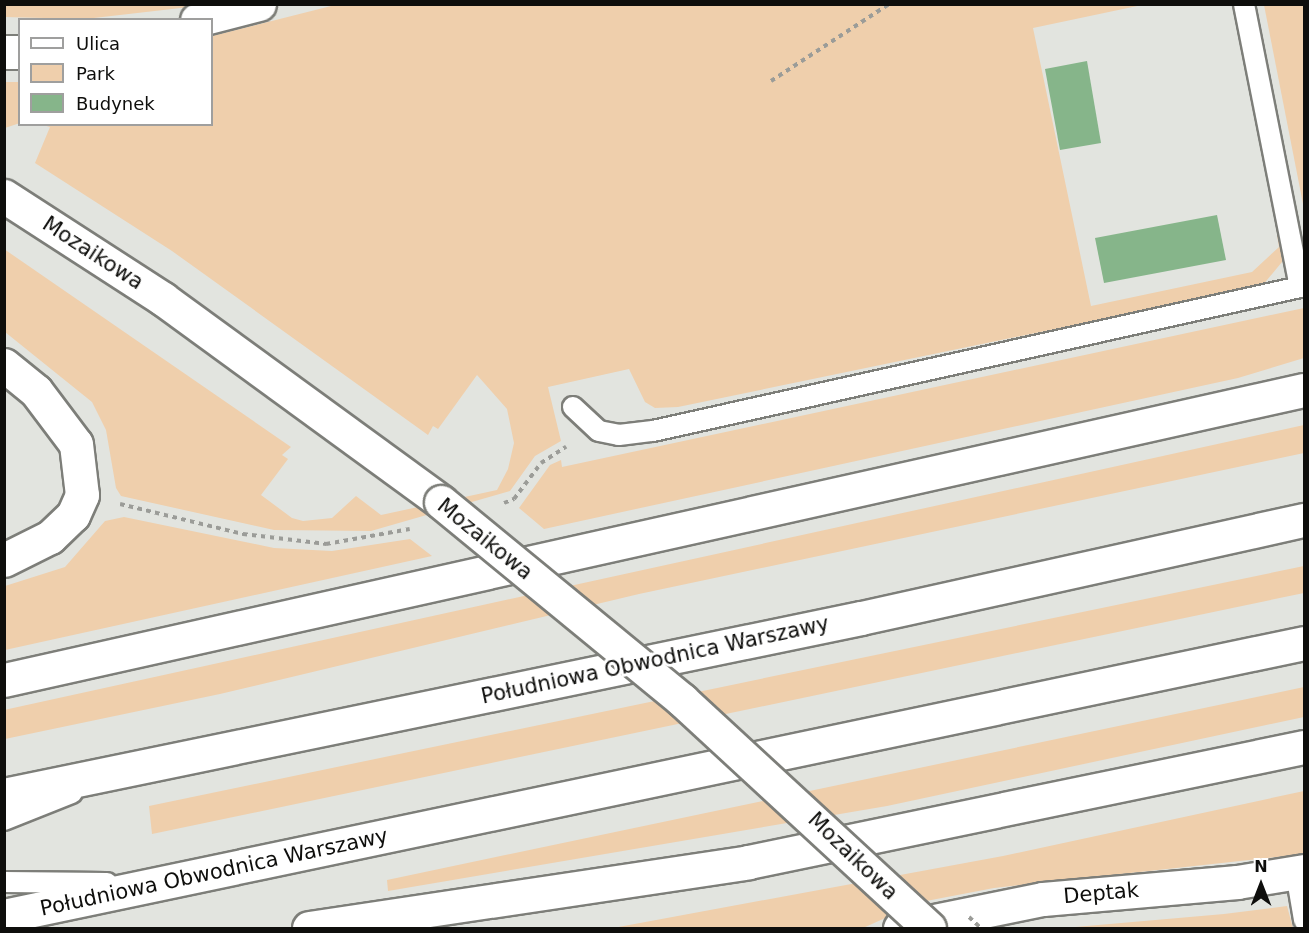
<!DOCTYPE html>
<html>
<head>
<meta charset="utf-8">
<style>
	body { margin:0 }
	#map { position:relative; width:1309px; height:933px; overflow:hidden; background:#e2e4df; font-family:"DejaVu Sans",sans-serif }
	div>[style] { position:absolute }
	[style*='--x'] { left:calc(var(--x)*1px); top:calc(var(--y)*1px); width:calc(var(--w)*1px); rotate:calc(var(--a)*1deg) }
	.green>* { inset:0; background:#efcfac }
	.building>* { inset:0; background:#86b58a }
	.path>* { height:4px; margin-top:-2px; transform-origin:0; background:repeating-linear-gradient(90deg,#9b9c98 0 4.5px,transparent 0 9px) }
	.roads { filter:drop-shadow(2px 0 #7d7e79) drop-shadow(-2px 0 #7d7e79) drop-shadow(0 2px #7d7e79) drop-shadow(0 -2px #7d7e79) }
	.service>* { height:20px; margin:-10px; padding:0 10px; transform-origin:10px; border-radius:10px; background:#fff }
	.minor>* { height:33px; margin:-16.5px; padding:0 16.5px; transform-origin:16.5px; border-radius:16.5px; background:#fff }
	.tertiary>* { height:33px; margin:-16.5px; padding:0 16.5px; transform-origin:16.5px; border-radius:16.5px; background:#fff }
	.motorway>* { height:33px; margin:-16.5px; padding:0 16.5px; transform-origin:16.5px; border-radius:16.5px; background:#fff }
	.path-bridge>* { height:4px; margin-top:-2px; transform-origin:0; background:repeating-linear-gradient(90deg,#9b9c98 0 4.5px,transparent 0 9px) }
	.bridges { filter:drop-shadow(2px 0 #7d7e79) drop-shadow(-2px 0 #7d7e79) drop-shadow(0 2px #7d7e79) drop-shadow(0 -2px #7d7e79) }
	.tertiary-bridge>* { height:33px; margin:-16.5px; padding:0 16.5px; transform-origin:16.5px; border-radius:16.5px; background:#fff }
	span { translate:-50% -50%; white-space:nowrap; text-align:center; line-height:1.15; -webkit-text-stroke:6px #fff; paint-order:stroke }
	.street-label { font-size:21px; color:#0e0e0c }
	.frame { position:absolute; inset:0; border:6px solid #0e0e0c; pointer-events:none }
	.legend { position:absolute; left:18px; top:18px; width:195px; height:108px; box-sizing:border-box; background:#fff; border:2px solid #9f9f9e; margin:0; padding:8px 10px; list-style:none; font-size:18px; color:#0e0e0c }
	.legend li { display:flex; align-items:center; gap:12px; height:30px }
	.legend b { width:30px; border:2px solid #9f9f9e }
	.north { position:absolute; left:1231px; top:855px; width:60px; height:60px; -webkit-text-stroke:4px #fff; paint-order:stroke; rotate:0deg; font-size:16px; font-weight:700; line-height:24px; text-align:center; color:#0e0e0c }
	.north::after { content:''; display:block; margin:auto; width:21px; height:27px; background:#0e0e0c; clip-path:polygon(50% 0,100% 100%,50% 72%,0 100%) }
</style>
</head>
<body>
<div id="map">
	<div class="green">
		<i style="clip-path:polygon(339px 4px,1142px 5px,1033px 28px,1091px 306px,1252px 272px,1279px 247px,1277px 235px,1284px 235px,1282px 262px,1262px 286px,678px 407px,655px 408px,645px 402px,629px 369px,548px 387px,561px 441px,535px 456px,510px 491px,371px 531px,274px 530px,121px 496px,116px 488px,106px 430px,92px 402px,5px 332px,4px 249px,291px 447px,282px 455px,288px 459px,261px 495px,292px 518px,303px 521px,332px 518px,356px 496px,381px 515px,497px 490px,508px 469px,514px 443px,507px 409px,477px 375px,438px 429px,433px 426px,428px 435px,172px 251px,35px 163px,50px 127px,43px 125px,212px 124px,212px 36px)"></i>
		<i style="clip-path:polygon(5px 5px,207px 5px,85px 19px,5px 17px)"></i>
		<i style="clip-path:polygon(1264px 5px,1304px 5px,1304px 209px)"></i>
		<i style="clip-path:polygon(5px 82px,19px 82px,20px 123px,5px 128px)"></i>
		<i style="clip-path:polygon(1304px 308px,1304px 358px,1238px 378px,544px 529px,519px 508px,550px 465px,561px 460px,562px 467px)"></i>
		<i style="clip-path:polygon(1304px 425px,1304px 453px,639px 594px,220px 694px,5px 739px,4px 710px)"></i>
		<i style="clip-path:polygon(124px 517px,274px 548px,332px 551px,410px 539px,432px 556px,5px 650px,5px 586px,65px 567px,105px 521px)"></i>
		<i style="clip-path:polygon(1304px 566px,1304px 593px,152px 834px,149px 806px)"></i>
		<i style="clip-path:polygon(1304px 687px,1304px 717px,887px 806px,388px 891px,387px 880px)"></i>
		<i style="clip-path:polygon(1304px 791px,1304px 854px,994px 888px,921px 902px,863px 928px,613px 928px,1003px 856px)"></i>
		<i style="clip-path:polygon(1287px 906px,1293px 928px,1064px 928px,1224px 914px)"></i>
	</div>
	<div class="building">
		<i style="clip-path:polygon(1087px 61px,1101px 143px,1060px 150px,1045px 69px)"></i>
		<i style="clip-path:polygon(1217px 215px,1226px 260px,1104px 283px,1095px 238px)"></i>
	</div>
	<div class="path">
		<i style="--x:771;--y:81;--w:141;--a:-33.1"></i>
		<i style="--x:504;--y:503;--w:11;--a:-22"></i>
		<i style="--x:514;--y:499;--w:45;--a:-53.1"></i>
		<i style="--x:541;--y:463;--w:30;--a:-33"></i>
		<i style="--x:120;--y:504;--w:127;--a:13.7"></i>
		<i style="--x:243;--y:534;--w:84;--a:6.9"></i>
		<i style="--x:326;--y:544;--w:85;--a:-10.1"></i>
	</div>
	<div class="roads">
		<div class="service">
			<i style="--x:573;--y:407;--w:35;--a:43"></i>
			<i style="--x:599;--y:431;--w:20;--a:11"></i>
			<i style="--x:619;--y:435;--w:34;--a:-7"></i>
			<i style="--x:653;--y:431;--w:663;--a:-12.55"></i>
			<i style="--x:1300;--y:287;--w:288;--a:-101.2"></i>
			<i style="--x:4;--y:820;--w:73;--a:-21.7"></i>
			<i style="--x:1296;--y:873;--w:48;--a:80.3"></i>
			<i style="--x:4;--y:882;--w:103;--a:0.6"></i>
		</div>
		<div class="minor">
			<i style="--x:197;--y:20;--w:64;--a:-14.5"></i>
			<i style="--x:4;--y:52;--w:16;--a:0"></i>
			<i style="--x:4;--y:365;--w:41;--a:39.1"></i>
			<i style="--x:36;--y:391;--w:66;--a:53"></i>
			<i style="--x:76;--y:444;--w:51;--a:83.3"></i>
			<i style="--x:82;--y:495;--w:22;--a:114"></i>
			<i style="--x:73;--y:515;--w:32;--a:136"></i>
			<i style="--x:50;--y:537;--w:51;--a:153.4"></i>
			<i style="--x:900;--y:928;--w:146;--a:-11.5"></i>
			<i style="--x:1043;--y:899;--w:195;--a:-5"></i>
			<i style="--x:1237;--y:882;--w:68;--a:-9.3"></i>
		</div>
		<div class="tertiary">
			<i style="--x:4;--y:196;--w:189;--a:32.9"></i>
			<i style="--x:163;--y:299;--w:344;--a:36.1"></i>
		</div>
		<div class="motorway">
			<i style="--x:4;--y:680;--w:1332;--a:-12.58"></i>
			<i style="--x:4;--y:795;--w:875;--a:-11.67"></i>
			<i style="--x:861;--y:618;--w:454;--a:-12.5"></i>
			<i style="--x:4;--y:916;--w:1328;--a:-11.86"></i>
			<i style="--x:309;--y:928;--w:444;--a:-8.5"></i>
			<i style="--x:748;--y:862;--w:568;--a:-11.69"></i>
		</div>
	</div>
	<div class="path-bridge">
		<i style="--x:969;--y:917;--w:16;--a:43"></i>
	</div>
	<div class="bridges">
		<div class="tertiary-bridge">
			<i style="--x:441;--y:502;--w:312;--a:39.4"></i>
			<i style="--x:682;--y:700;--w:336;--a:42.7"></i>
		</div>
	</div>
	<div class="street-label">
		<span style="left:93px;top:253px;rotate:33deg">Mozaikowa</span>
		<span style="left:485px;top:539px;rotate:39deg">Mozaikowa</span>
		<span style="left:655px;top:660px;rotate:-12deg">Południowa Obwodnica Warszawy</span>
		<span style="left:853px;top:856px;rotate:44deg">Mozaikowa</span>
		<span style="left:214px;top:872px;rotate:-12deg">Południowa Obwodnica Warszawy</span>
		<span style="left:1101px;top:893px;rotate:-5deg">Deptak</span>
	</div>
	<div class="frame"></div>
	<ul class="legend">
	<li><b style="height:8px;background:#fff"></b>Ulica</li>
	<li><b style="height:16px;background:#efcfac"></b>Park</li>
	<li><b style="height:16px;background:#86b58a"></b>Budynek</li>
	</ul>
	<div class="north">N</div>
</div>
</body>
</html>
